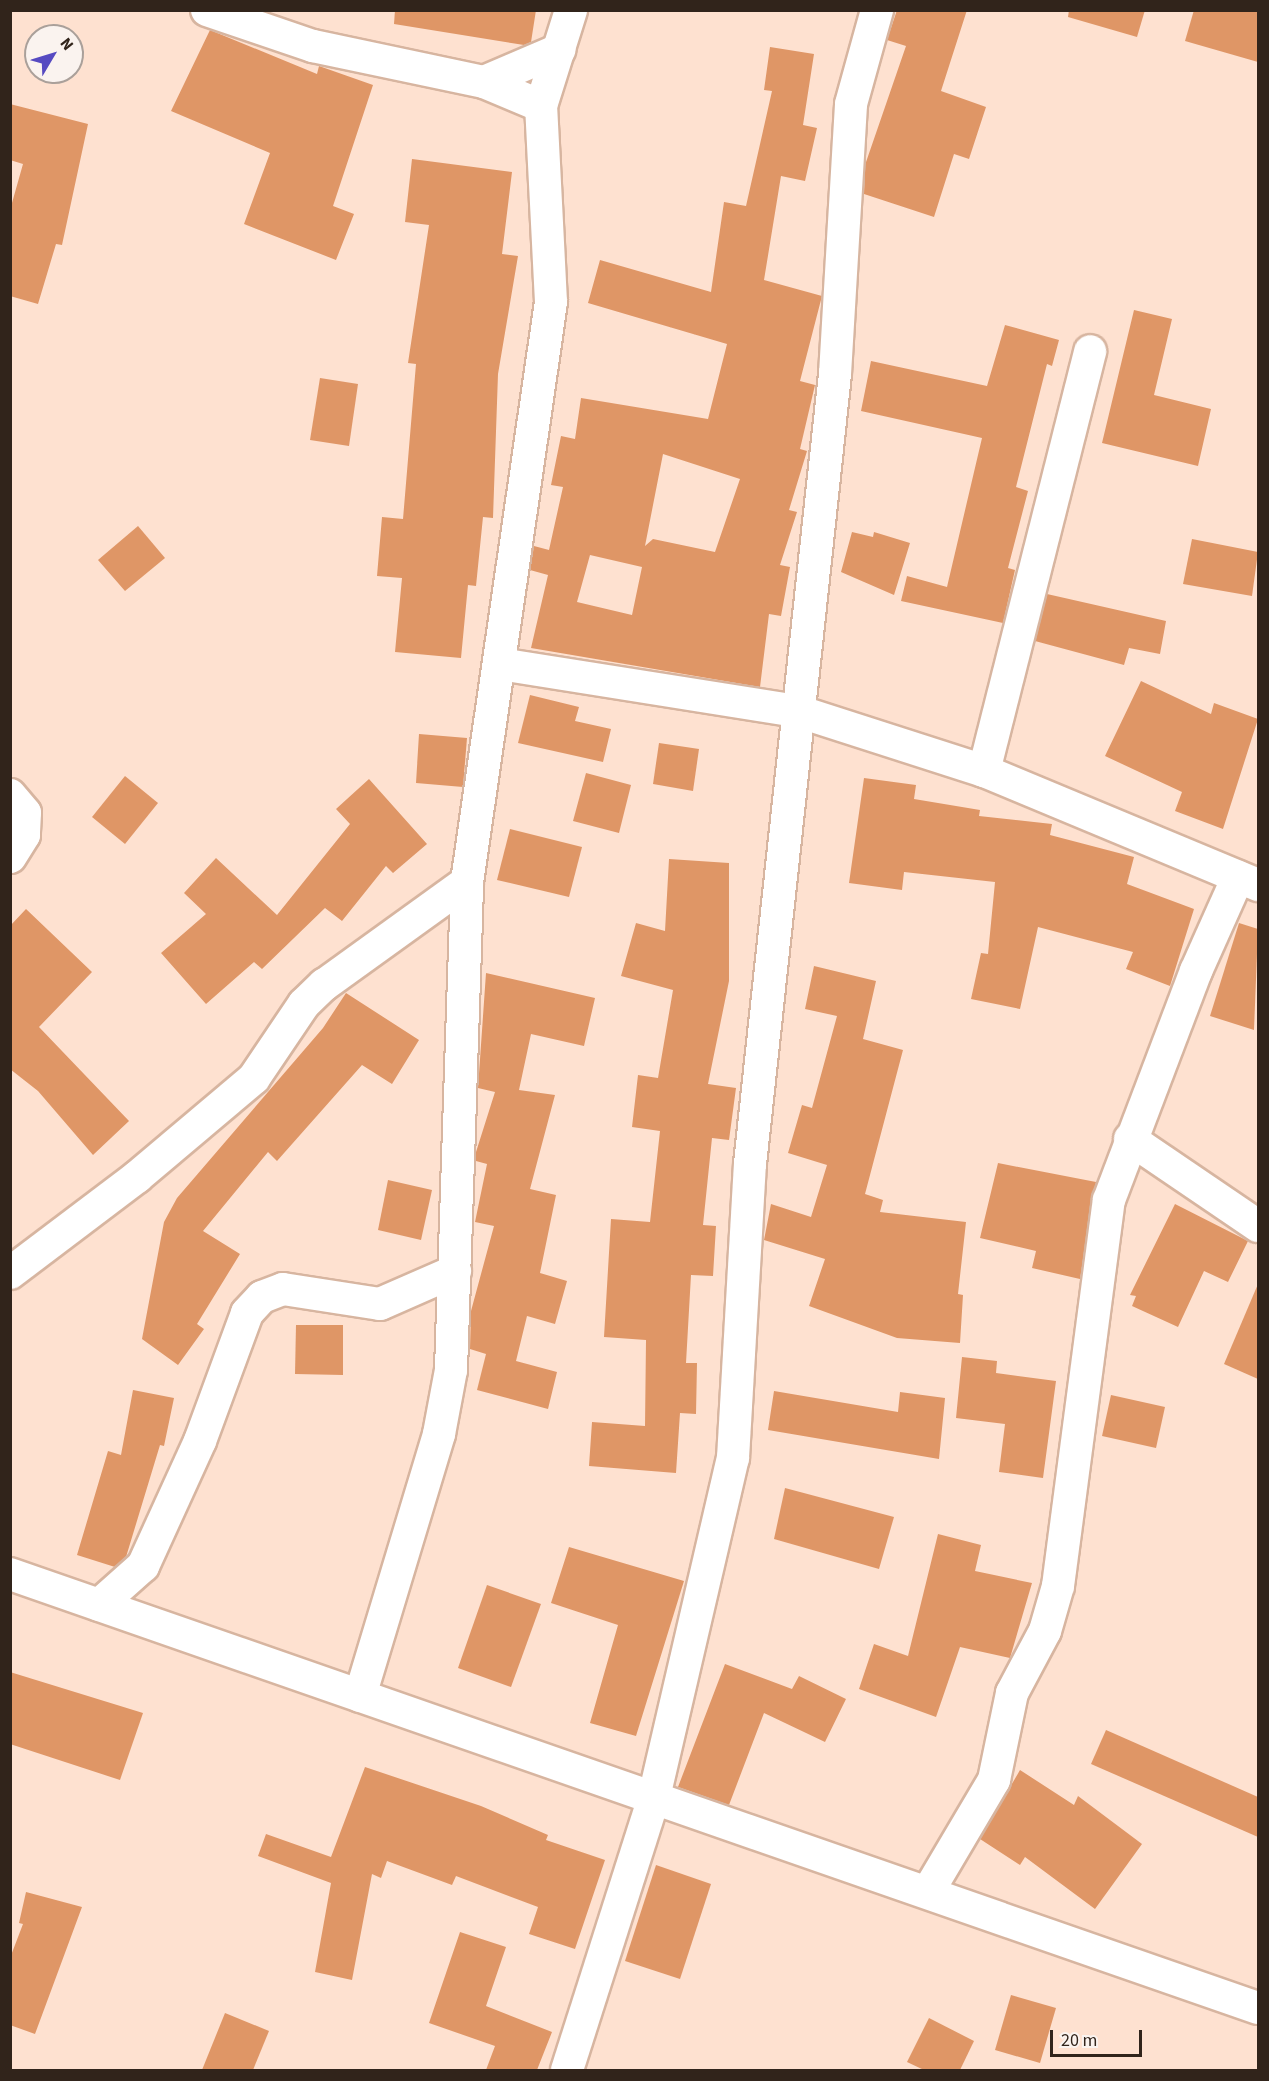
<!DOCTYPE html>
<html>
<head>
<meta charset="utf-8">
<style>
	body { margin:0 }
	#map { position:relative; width:1269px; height:2081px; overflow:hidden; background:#fee1d0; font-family:"Source Sans 3",sans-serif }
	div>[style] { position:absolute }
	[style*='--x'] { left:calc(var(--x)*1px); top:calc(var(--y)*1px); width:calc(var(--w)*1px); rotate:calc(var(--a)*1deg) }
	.building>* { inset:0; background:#df9666 }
	.roads { filter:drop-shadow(2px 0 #d7b5a0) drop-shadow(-2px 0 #d7b5a0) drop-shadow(0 2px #d7b5a0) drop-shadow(0 -2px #d7b5a0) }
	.minor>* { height:32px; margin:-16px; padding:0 16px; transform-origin:16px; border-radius:16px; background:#fff }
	span { translate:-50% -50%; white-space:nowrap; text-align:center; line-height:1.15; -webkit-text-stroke:5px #faf3ef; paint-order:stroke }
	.frame { position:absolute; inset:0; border:12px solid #31241b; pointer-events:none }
	.north { position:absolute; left:24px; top:24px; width:60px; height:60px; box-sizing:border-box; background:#faf3ef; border:2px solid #aaa09a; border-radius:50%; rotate:52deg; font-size:16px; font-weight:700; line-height:24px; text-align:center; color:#31241b }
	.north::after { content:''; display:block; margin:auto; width:21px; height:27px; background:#564ac1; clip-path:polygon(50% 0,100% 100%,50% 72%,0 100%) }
	.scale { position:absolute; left:1050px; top:2030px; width:92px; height:27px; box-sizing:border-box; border:3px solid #31241b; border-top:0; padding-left:8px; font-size:18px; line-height:21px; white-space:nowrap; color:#31241b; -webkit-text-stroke:4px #faf3ef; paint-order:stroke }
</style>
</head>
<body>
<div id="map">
	<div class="building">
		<i style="clip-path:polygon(395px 10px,536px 10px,531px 42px,524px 45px,394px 24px)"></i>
		<i style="clip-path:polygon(897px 10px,967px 10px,941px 91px,986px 107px,969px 159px,954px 154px,934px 217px,864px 194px,865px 165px,906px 46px,887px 40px)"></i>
		<i style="clip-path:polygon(1069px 10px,1145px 10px,1137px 37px,1068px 17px)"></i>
		<i style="clip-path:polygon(1194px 10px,1258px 10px,1258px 62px,1185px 41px)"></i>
		<i style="clip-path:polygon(210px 30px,317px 74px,319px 66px,373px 85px,333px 206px,354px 214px,336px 260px,244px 224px,270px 153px,171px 111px)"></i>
		<i style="clip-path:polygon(evenodd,770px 47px,814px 54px,803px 125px,817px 128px,805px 181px,781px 176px,764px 280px,822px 296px,800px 381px,815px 385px,800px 449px,807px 451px,789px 510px,797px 512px,780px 565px,790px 567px,781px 616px,769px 614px,760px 687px,531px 648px,548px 575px,530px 570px,534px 546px,549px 550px,563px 487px,551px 485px,561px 436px,575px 439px,581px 398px,708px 419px,727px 344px,588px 303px,600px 260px,711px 292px,724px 202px,746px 206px,772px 91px,764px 90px,770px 47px,663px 454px,740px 479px,715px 552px,653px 539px,645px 546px,663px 454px,770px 47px,590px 555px,642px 567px,632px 615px,577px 602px,590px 555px)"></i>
		<i style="clip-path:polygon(10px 104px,88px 124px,62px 245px,56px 244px,38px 304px,10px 296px,10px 210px,23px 164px,10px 160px)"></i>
		<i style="clip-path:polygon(412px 159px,512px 172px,502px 254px,518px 256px,498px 374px,493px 518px,483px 517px,476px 586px,468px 585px,461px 658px,395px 652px,402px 578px,377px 576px,382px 517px,403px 519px,416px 364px,408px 363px,429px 225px,405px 222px)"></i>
		<i style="clip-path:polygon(1134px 310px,1172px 319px,1154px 395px,1211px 409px,1198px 466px,1102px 443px)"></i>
		<i style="clip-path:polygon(1005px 325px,1059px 340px,1052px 366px,1047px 364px,1016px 487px,1028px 491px,1008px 568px,1015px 570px,1003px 623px,901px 601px,907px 576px,947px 587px,982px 438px,861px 411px,871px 361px,987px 386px)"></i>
		<i style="clip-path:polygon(320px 378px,358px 384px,349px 446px,310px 440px)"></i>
		<i style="clip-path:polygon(138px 526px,165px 558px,125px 591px,98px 560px)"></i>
		<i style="clip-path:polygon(852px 532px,873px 537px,874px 532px,910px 543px,894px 595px,841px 572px)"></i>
		<i style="clip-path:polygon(1192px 539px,1258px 552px,1252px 596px,1183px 584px)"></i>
		<i style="clip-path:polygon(1047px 594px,1166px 621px,1160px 654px,1129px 648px,1124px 665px,1035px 641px)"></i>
		<i style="clip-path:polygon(1141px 681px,1211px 714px,1214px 703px,1258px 719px,1223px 829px,1175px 811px,1182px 792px,1105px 756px)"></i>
		<i style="clip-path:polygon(530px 695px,579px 707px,575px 721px,611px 729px,603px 762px,518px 743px)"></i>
		<i style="clip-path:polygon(419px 734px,467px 738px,463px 787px,416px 783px)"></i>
		<i style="clip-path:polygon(659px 743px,699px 749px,693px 791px,653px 784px)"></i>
		<i style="clip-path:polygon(586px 773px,631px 785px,619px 833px,573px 821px)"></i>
		<i style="clip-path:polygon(125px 776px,158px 803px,125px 844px,92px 817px)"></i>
		<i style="clip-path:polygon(864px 778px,916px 785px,914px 799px,980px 810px,979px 816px,1052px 824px,1050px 835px,1134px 857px,1127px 884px,1194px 909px,1170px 986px,1126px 969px,1133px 952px,1038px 927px,1020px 1009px,971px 999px,981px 953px,988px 954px,995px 882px,904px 872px,902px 890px,849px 883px)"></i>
		<i style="clip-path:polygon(369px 779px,427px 844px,393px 873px,386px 866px,342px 921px,325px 908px,262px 969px,254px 962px,206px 1004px,161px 953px,206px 914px,184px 893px,216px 858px,277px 915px,350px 824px,336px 809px)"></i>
		<i style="clip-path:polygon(510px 829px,582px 847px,569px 897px,497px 880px)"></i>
		<i style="clip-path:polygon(669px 859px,729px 863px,729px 981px,708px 1084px,736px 1088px,729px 1140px,712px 1138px,703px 1225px,716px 1226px,713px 1276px,691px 1275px,686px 1363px,697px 1363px,696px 1414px,680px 1413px,676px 1473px,589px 1466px,592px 1422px,645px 1426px,646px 1340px,604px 1337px,611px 1219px,650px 1222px,660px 1131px,632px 1127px,638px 1075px,658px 1078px,673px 990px,621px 976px,636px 923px,665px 931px)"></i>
		<i style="clip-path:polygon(26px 909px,92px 972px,39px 1027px,129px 1121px,93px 1155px,38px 1091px,10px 1069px,10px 926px)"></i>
		<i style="clip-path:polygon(1239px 923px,1258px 929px,1254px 1030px,1210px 1016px)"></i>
		<i style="clip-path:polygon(814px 966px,876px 981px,863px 1039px,903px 1050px,865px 1194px,883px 1200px,880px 1212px,966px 1222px,958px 1294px,963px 1295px,960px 1343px,897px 1338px,809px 1306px,825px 1259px,764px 1240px,771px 1204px,811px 1217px,827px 1165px,788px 1153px,802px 1105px,812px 1108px,837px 1016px,805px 1009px)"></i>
		<i style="clip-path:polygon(486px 973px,595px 998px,584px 1046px,531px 1034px,519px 1090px,555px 1095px,530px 1189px,556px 1195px,540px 1273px,567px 1281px,555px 1324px,527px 1316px,516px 1361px,557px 1372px,548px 1409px,477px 1390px,486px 1354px,470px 1349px,471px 1311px,494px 1226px,475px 1222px,487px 1164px,476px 1161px,476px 1152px,495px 1092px,478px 1088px)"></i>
		<i style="clip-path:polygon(346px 993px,419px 1040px,392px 1084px,362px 1065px,277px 1161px,268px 1152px,203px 1231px,240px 1254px,197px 1324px,204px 1329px,178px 1365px,142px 1339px,164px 1222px,177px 1198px,323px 1028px)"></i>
		<i style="clip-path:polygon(998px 1163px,1096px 1182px,1080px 1279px,1032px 1268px,1036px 1251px,980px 1238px)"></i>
		<i style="clip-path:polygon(388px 1180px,432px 1190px,421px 1240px,378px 1230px)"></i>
		<i style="clip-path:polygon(1175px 1204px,1248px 1241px,1228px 1282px,1204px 1271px,1178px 1327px,1132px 1306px,1136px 1296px,1130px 1295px)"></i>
		<i style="clip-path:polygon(1258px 1284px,1258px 1379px,1224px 1364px)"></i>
		<i style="clip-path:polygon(296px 1325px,343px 1325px,343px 1375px,295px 1374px)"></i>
		<i style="clip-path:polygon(962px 1357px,997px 1361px,996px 1373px,1056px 1381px,1043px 1478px,999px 1472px,1005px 1424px,956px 1418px)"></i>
		<i style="clip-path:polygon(133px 1390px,174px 1398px,164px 1446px,160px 1445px,126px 1557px,115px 1567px,77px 1555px,108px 1451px,121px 1455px)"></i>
		<i style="clip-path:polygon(774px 1391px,898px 1412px,900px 1392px,945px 1398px,939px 1459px,768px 1430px)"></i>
		<i style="clip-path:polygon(1111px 1395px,1165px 1407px,1156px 1448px,1102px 1436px)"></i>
		<i style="clip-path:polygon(785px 1488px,894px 1517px,879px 1569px,774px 1539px)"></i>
		<i style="clip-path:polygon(938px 1534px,981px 1545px,975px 1571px,1032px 1583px,1010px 1658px,960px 1647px,936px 1717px,859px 1689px,874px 1644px,908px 1656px)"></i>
		<i style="clip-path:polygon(569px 1547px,684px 1581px,636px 1736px,590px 1723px,618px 1625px,551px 1603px)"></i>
		<i style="clip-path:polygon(487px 1585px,541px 1604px,511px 1687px,458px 1668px)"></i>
		<i style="clip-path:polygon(725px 1664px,792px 1689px,799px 1676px,846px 1699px,825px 1742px,764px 1713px,729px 1805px,678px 1787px)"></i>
		<i style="clip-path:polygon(10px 1672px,143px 1713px,120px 1780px,10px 1744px)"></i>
		<i style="clip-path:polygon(1106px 1730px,1258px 1797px,1258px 1837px,1091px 1764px)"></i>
		<i style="clip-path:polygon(365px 1767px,481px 1806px,548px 1835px,546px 1840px,605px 1860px,575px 1949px,529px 1934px,538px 1907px,456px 1876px,452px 1885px,387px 1861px,381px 1878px,372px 1874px,352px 1980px,315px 1972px,331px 1883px,258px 1856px,266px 1834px,331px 1857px)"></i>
		<i style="clip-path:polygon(1020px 1770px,1074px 1805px,1078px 1796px,1142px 1844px,1095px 1909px,1025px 1857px,1020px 1865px,980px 1839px)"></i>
		<i style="clip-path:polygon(656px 1865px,711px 1884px,680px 1979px,625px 1961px)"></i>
		<i style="clip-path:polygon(26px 1892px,82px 1907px,35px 2034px,10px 2025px,10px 1958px,23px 1924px,19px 1923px)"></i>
		<i style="clip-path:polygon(460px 1932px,506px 1947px,486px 2006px,552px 2032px,537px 2070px,486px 2070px,495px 2046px,429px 2023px)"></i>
		<i style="clip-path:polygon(1011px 1995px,1056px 2008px,1040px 2063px,995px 2050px)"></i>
		<i style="clip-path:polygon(225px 2013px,269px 2031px,253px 2070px,202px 2070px)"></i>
		<i style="clip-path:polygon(929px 2018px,974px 2041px,960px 2070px,924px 2070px,907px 2062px)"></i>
	</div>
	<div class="roads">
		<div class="minor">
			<i style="--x:207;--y:10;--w:112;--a:18.8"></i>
			<i style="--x:313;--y:46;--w:175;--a:11.9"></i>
			<i style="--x:484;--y:82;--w:62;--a:22.8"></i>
			<i style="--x:484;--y:82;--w:82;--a:-23.1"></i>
			<i style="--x:500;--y:664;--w:301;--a:9"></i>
			<i style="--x:797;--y:711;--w:196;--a:17.8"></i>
			<i style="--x:984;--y:771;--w:297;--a:22.6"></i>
			<i style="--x:984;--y:771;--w:433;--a:-75.8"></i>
			<i style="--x:10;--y:795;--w:23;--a:50"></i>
			<i style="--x:25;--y:813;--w:22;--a:93"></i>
			<i style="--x:24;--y:835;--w:26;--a:122"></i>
			<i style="--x:1130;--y:1139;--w:155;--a:34.2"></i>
			<i style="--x:10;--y:1273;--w:159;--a:-37.1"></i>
			<i style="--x:137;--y:1177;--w:153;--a:-40.2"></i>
			<i style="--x:254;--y:1078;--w:89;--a:-56"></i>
			<i style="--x:304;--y:1004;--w:28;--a:-44"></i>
			<i style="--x:324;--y:985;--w:176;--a:-35.8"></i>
			<i style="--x:10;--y:1574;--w:1321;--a:19.18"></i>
			<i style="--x:99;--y:1605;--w:59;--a:-41.6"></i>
			<i style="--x:143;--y:1566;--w:137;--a:-65.5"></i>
			<i style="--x:200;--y:1441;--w:136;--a:-69.8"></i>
			<i style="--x:247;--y:1313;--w:22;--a:-47"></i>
			<i style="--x:262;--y:1297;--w:22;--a:-21"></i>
			<i style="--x:283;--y:1289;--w:98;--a:8.8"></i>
			<i style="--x:380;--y:1304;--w:82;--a:-23.7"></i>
			<i style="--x:360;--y:1696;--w:274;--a:-73.2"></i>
			<i style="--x:439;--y:1434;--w:65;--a:-79.4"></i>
			<i style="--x:451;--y:1370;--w:488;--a:-88.1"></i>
			<i style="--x:467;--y:882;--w:586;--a:-81.76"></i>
			<i style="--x:551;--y:302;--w:196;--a:-92.9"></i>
			<i style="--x:541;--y:106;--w:101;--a:-72.6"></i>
			<i style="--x:929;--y:1890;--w:128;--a:-59.4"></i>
			<i style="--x:994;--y:1780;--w:89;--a:-78.3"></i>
			<i style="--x:1012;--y:1693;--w:70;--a:-62"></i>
			<i style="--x:1045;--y:1631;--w:47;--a:-73.9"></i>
			<i style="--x:1058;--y:1586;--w:389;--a:-82.5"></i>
			<i style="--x:1109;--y:1200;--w:245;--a:-69.2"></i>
			<i style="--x:1196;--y:971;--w:103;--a:-65.9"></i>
			<i style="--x:567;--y:2070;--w:287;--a:-72.3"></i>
			<i style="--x:654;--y:1797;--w:348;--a:-76.9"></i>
			<i style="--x:733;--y:1458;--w:294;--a:-86.7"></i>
			<i style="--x:750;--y:1164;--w:795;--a:-83.86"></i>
			<i style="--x:835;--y:374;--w:270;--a:-86.6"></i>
			<i style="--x:851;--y:104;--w:98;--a:-74.5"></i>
		</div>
	</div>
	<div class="frame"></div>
	<div class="north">N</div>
	<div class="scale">20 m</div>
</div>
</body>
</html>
